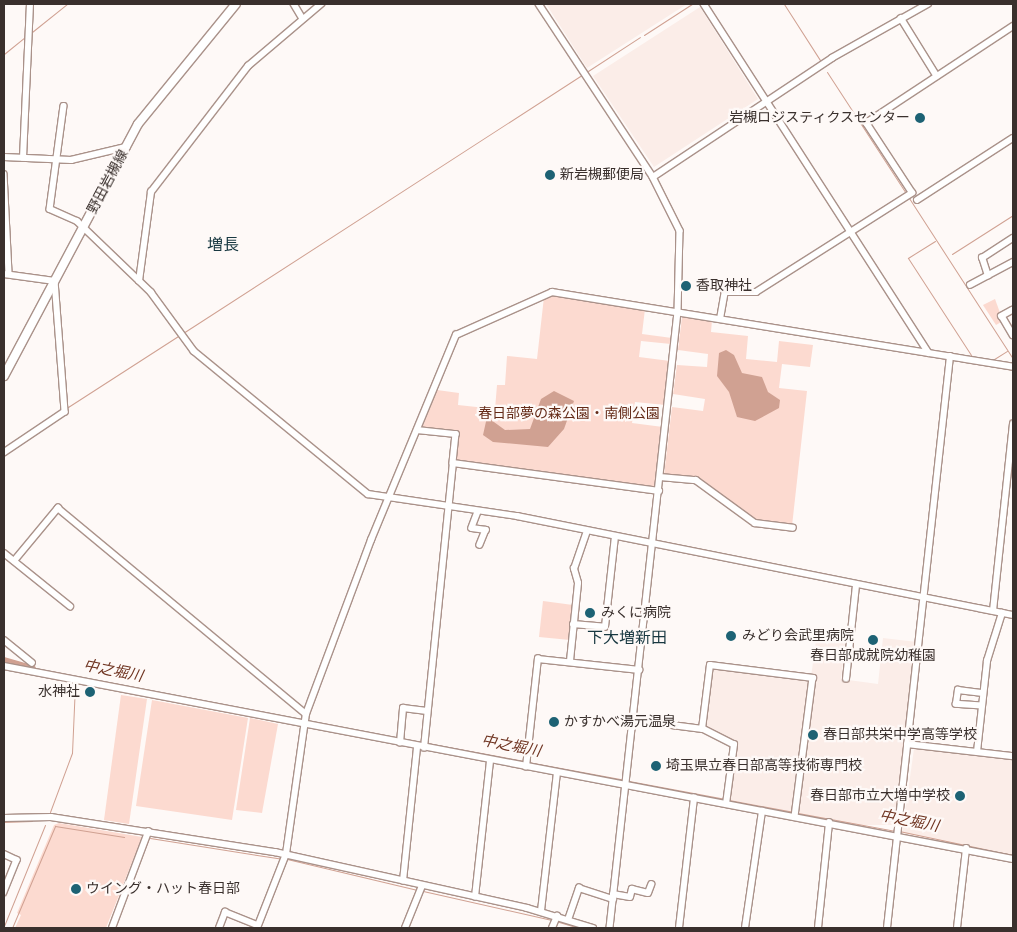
<!DOCTYPE html>
<html>
<head>
<meta charset="utf-8">
<style>
	body { margin:0 }
	#map { position:relative; width:1017px; height:932px; overflow:hidden; background:#fef9f7; font-family:Figtree,"Noto Sans JP",sans-serif }
	div>[style] { position:absolute }
	[style*='--x'] { left:calc(var(--x)*1px); top:calc(var(--y)*1px); width:calc(var(--w)*1px); rotate:calc(var(--a)*1deg) }
	.built>* { inset:0; background:#fbede8 }
	.green>* { inset:0; background:#fcdad0 }
	.water>* { inset:0; background:#d0a192 }
	.stream>* { height:1px; margin:-0.5px; padding:0 0.5px; transform-origin:0.5px; border-radius:0.5px; background:#d0a192 }
	.river>* { height:8px; margin:-4px; padding:0 4px; transform-origin:4px; border-radius:4px; background:#d0a192 }
	.roads { filter:drop-shadow(1px 0 #aa928a) drop-shadow(-1px 0 #aa928a) drop-shadow(0 1px #aa928a) drop-shadow(0 -1px #aa928a) }
	.minor>* { height:5.5px; margin:-2.75px; padding:0 2.75px; transform-origin:2.75px; border-radius:2.75px; background:#fff }
	.major>* { height:8px; margin:-4px; padding:0 4px; transform-origin:4px; border-radius:4px; background:#fff }
	.dots>* { width:14px; height:14px; translate:-50% -50%; box-sizing:border-box; border:2px solid #fef9f7; border-radius:50% }
	span { translate:-50% -50%; white-space:nowrap; text-align:center; line-height:1.15; -webkit-text-stroke:4.5px #fef9f7; paint-order:stroke }
	.poi-label { font-size:14px; color:#3a302d }
	.right { translate:-100% -50%; text-align:right }
	.left { translate:0 -50%; text-align:left }
	.street-label { font-size:14px; color:#3a302d }
	.park-label { font-size:14px; color:#642a17 }
	.water-label { font-size:15px; color:#6f3421; font-style:italic }
	.quarter-label { font-size:16px; color:#183841 }
	.frame { position:absolute; inset:0; border:5px solid #3a302d; pointer-events:none }
</style>
</head>
<body>
<div id="map">
	<div class="built">
		<i style="clip-path:polygon(546px 4px,687px 4px,587px 68px)"></i>
		<i style="clip-path:polygon(700px 7px,758px 99px,654px 167px,593px 76px)"></i>
		<i style="clip-path:polygon(817px 632px,846px 635px,841px 679px,878px 684px,883px 638px,917px 642px,896px 825px,858px 825px,728px 801px,733px 742px,704px 728px,713px 668px,811px 677px)"></i>
		<i style="clip-path:polygon(914px 749px,1013px 758px,1013px 857px,902px 833px)"></i>
	</div>
	<div class="green">
		<i style="clip-path:polygon(552px 294px,645px 309px,642px 334px,672px 338px,671px 344px,641px 341px,639px 357px,670px 361px,665px 405px,635px 402px,632px 423px,663px 427px,655px 488px,456px 461px,459px 431px,422px 428px,437px 390px,459px 393px,458px 405px,495px 409px,497px 385px,505px 385px,507px 356px,537px 359px,544px 297px)"></i>
		<i style="clip-path:polygon(995px 299px,1003px 321px,996px 325px,983px 305px)"></i>
		<i style="clip-path:polygon(682px 317px,712px 320px,711px 332px,748px 336px,746px 359px,777px 362px,779px 341px,813px 345px,810px 367px,782px 364px,779px 388px,807px 391px,792px 526px,755px 522px,696px 479px,664px 475px,672px 407px,703px 411px,705px 399px,673px 394px,677px 365px,707px 367px,708px 354px,678px 350px)"></i>
		<i style="clip-path:polygon(543px 601px,573px 605px,570px 640px,539px 637px)"></i>
		<i style="clip-path:polygon(121px 695px,147px 699px,129px 824px,104px 820px)"></i>
		<i style="clip-path:polygon(152px 700px,248px 718px,232px 820px,136px 806px)"></i>
		<i style="clip-path:polygon(250px 718px,278px 724px,262px 813px,236px 810px)"></i>
		<i style="clip-path:polygon(59px 823px,142px 837px,106px 928px,15px 928px,21px 915px,17px 913px,54px 825px)"></i>
	</div>
	<div class="water">
		<i style="clip-path:polygon(726px 350px,734px 355px,742px 373px,762px 377px,768px 392px,780px 400px,779px 408px,755px 421px,737px 417px,729px 392px,717px 376px,719px 353px)"></i>
		<i style="clip-path:polygon(554px 391px,574px 401px,564px 429px,548px 447px,493px 442px,483px 435px,487px 417px,505px 430px,530px 429px,541px 399px)"></i>
	</div>
	<div class="stream">
		<i style="--x:784;--y:4;--w:67;--a:57.3"></i>
		<i style="--x:32;--y:32;--w:45;--a:-38.7"></i>
		<i style="--x:644;--y:35;--w:57;--a:-32.9"></i>
		<i style="--x:4;--y:54;--w:28;--a:-39"></i>
		<i style="--x:588;--y:71;--w:62;--a:-33.2"></i>
		<i style="--x:827;--y:72;--w:145;--a:56.9"></i>
		<i style="--x:909;--y:198;--w:192;--a:57.1"></i>
		<i style="--x:935;--y:241;--w:32;--a:148"></i>
		<i style="--x:908;--y:258;--w:119;--a:57"></i>
		<i style="--x:952;--y:254;--w:72;--a:-32.6"></i>
		<i style="--x:183;--y:333;--w:474;--a:-32.9"></i>
		<i style="--x:991;--y:361;--w:19;--a:-32"></i>
		<i style="--x:68;--y:407;--w:131;--a:-32.8"></i>
		<i style="--x:1012;--y:422;--w:12;--a:-85"></i>
		<i style="--x:4;--y:449;--w:53;--a:-33.4"></i>
		<i style="--x:248;--y:710;--w:56;--a:10.3"></i>
		<i style="--x:307;--y:721;--w:94;--a:10.5"></i>
		<i style="--x:402;--y:739;--w:21;--a:11"></i>
		<i style="--x:427;--y:743;--w:99;--a:10.5"></i>
		<i style="--x:528;--y:762;--w:99;--a:10.5"></i>
		<i style="--x:629;--y:781;--w:98;--a:10.6"></i>
		<i style="--x:729;--y:800;--w:66;--a:10.5"></i>
		<i style="--x:50;--y:812;--w:63;--a:-69.6"></i>
		<i style="--x:72;--y:753;--w:69;--a:-87.5"></i>
		<i style="--x:798;--y:813;--w:99;--a:10.5"></i>
		<i style="--x:4;--y:822;--w:28;--a:-2"></i>
		<i style="--x:899;--y:831;--w:116;--a:11.9"></i>
		<i style="--x:150;--y:838;--w:135;--a:9"></i>
		<i style="--x:287;--y:859;--w:134;--a:13.4"></i>
		<i style="--x:423;--y:891;--w:132;--a:12.7"></i>
		<i style="--x:559;--y:922;--w:21;--a:17"></i>
		<i style="--x:4;--y:926;--w:109;--a:-67.9"></i>
		<i style="--x:12;--y:928;--w:111;--a:-67.1"></i>
		<i style="--x:55;--y:826;--w:70;--a:9.1"></i>
	</div>
	<div class="river">
		<i style="--x:4;--y:661;--w:29;--a:16"></i>
	</div>
	<div class="roads">
		<div class="minor">
			<i style="--x:294;--y:4;--w:17;--a:59"></i>
			<i style="--x:539;--y:4;--w:207;--a:56.6"></i>
			<i style="--x:653;--y:177;--w:60;--a:63.4"></i>
			<i style="--x:680;--y:231;--w:81;--a:91.4"></i>
			<i style="--x:678;--y:312;--w:620;--a:96.3"></i>
			<i style="--x:704;--y:4;--w:415;--a:57.2"></i>
			<i style="--x:901;--y:18;--w:68;--a:58.2"></i>
			<i style="--x:64;--y:106;--w:104;--a:97.7"></i>
			<i style="--x:50;--y:209;--w:30;--a:24"></i>
			<i style="--x:77;--y:221;--w:103;--a:43.8"></i>
			<i style="--x:151;--y:292;--w:73;--a:53.9"></i>
			<i style="--x:194;--y:351;--w:225;--a:39.4"></i>
			<i style="--x:368;--y:494;--w:151;--a:8.4"></i>
			<i style="--x:517;--y:516;--w:506;--a:11.29"></i>
			<i style="--x:4;--y:157;--w:67;--a:2.6"></i>
			<i style="--x:71;--y:160;--w:57;--a:-13.3"></i>
			<i style="--x:23;--y:158;--w:154;--a:-87.4"></i>
			<i style="--x:4;--y:174;--w:100;--a:87.1"></i>
			<i style="--x:653;--y:177;--w:215;--a:-33.6"></i>
			<i style="--x:832;--y:58;--w:110;--a:-29.4"></i>
			<i style="--x:917;--y:200;--w:114;--a:-32.9"></i>
			<i style="--x:4;--y:274;--w:51;--a:7.8"></i>
			<i style="--x:55;--y:281;--w:131;--a:85.6"></i>
			<i style="--x:65;--y:412;--w:73;--a:146.1"></i>
			<i style="--x:988;--y:276;--w:19;--a:-108"></i>
			<i style="--x:982;--y:258;--w:37;--a:-33"></i>
			<i style="--x:139;--y:281;--w:90;--a:-82.3"></i>
			<i style="--x:151;--y:192;--w:159;--a:-52.4"></i>
			<i style="--x:248;--y:66;--w:96;--a:-40.3"></i>
			<i style="--x:970;--y:285;--w:49;--a:-28.1"></i>
			<i style="--x:1013;--y:310;--w:13;--a:151"></i>
			<i style="--x:1002;--y:316;--w:22;--a:60"></i>
			<i style="--x:720;--y:319;--w:27;--a:-80"></i>
			<i style="--x:725;--y:292;--w:31;--a:0"></i>
			<i style="--x:756;--y:292;--w:185;--a:-32.4"></i>
			<i style="--x:912;--y:193;--w:84;--a:-123.3"></i>
			<i style="--x:866;--y:123;--w:176;--a:-33.4"></i>
			<i style="--x:417;--y:430;--w:39;--a:6"></i>
			<i style="--x:456;--y:434;--w:29;--a:96"></i>
			<i style="--x:453;--y:463;--w:208;--a:7.7"></i>
			<i style="--x:660;--y:477;--w:36;--a:5"></i>
			<i style="--x:696;--y:480;--w:73;--a:36.1"></i>
			<i style="--x:755;--y:523;--w:38;--a:7"></i>
			<i style="--x:478;--y:512;--w:17;--a:111"></i>
			<i style="--x:472;--y:528;--w:14;--a:8"></i>
			<i style="--x:486;--y:530;--w:16;--a:112"></i>
			<i style="--x:4;--y:553;--w:85;--a:38.8"></i>
			<i style="--x:14;--y:561;--w:69;--a:-50.3"></i>
			<i style="--x:58;--y:508;--w:322;--a:39.7"></i>
			<i style="--x:993;--y:611;--w:188;--a:-83.9"></i>
			<i style="--x:573;--y:624;--w:32;--a:5"></i>
			<i style="--x:605;--y:627;--w:91;--a:-83.7"></i>
			<i style="--x:4;--y:640;--w:36;--a:39"></i>
			<i style="--x:570;--y:661;--w:78;--a:-84.1"></i>
			<i style="--x:578;--y:583;--w:15;--a:-106"></i>
			<i style="--x:574;--y:569;--w:40;--a:-71.1"></i>
			<i style="--x:4;--y:666;--w:1027;--a:10.83"></i>
			<i style="--x:846;--y:679;--w:94;--a:-83.9"></i>
			<i style="--x:982;--y:706;--w:26;--a:-176"></i>
			<i style="--x:956;--y:704;--w:14;--a:-82"></i>
			<i style="--x:958;--y:690;--w:25;--a:7"></i>
			<i style="--x:633;--y:720;--w:70;--a:7.4"></i>
			<i style="--x:400;--y:743;--w:35;--a:-85"></i>
			<i style="--x:403;--y:708;--w:24;--a:7"></i>
			<i style="--x:907;--y:744;--w:107;--a:6.5"></i>
			<i style="--x:424;--y:748;--w:286;--a:-84.2"></i>
			<i style="--x:977;--y:752;--w:92;--a:-83.7"></i>
			<i style="--x:987;--y:661;--w:50;--a:-72.6"></i>
			<i style="--x:526;--y:767;--w:109;--a:-83.7"></i>
			<i style="--x:538;--y:659;--w:102;--a:6.2"></i>
			<i style="--x:726;--y:804;--w:60;--a:-82.3"></i>
			<i style="--x:734;--y:745;--w:36;--a:-153"></i>
			<i style="--x:702;--y:729;--w:64;--a:-82.9"></i>
			<i style="--x:710;--y:665;--w:104;--a:7.2"></i>
			<i style="--x:813;--y:678;--w:140;--a:97.4"></i>
			<i style="--x:4;--y:818;--w:47;--a:-1.2"></i>
			<i style="--x:51;--y:817;--w:227;--a:8.9"></i>
			<i style="--x:275;--y:852;--w:258;--a:12.5"></i>
			<i style="--x:527;--y:908;--w:69;--a:16.9"></i>
			<i style="--x:4;--y:854;--w:14;--a:25"></i>
			<i style="--x:17;--y:860;--w:35;--a:112"></i>
			<i style="--x:403;--y:881;--w:135;--a:-84"></i>
			<i style="--x:613;--y:894;--w:17;--a:10"></i>
			<i style="--x:630;--y:897;--w:8;--a:-76"></i>
			<i style="--x:632;--y:889;--w:16;--a:14"></i>
			<i style="--x:648;--y:893;--w:9;--a:-69"></i>
			<i style="--x:475;--y:897;--w:137;--a:-83.7"></i>
			<i style="--x:541;--y:911;--w:139;--a:-83.4"></i>
			<i style="--x:568;--y:920;--w:34;--a:-71"></i>
			<i style="--x:579;--y:888;--w:36;--a:18"></i>
			<i style="--x:112;--y:928;--w:103;--a:-69.4"></i>
			<i style="--x:219;--y:928;--w:17;--a:-69"></i>
			<i style="--x:225;--y:912;--w:35;--a:22"></i>
			<i style="--x:257;--y:928;--w:79;--a:-68.6"></i>
			<i style="--x:286;--y:854;--w:141;--a:-81.9"></i>
			<i style="--x:306;--y:714;--w:186;--a:-69.5"></i>
			<i style="--x:371;--y:540;--w:222;--a:-67.5"></i>
			<i style="--x:456;--y:335;--w:105;--a:-24.1"></i>
			<i style="--x:552;--y:292;--w:467;--a:9.2"></i>
			<i style="--x:405;--y:928;--w:45;--a:-68"></i>
			<i style="--x:552;--y:928;--w:13;--a:-67"></i>
			<i style="--x:679;--y:928;--w:131;--a:-83.4"></i>
			<i style="--x:745;--y:928;--w:118;--a:-81.7"></i>
			<i style="--x:818;--y:928;--w:106;--a:-84"></i>
			<i style="--x:887;--y:928;--w:575;--a:-83.71"></i>
			<i style="--x:957;--y:928;--w:80;--a:-83.5"></i>
		</div>
		<div class="major">
			<i style="--x:4;--y:376;--w:285;--a:-62"></i>
			<i style="--x:138;--y:124;--w:155;--a:-50.8"></i>
		</div>
	</div>
	<div class="dots">
		<i style="left:920px;top:118px;background:#1d6274"></i>
		<i style="left:550px;top:175px;background:#1d6274"></i>
		<i style="left:686px;top:286px;background:#1d6274"></i>
		<i style="left:590px;top:613px;background:#1d6274"></i>
		<i style="left:731px;top:636px;background:#1d6274"></i>
		<i style="left:873px;top:640px;background:#1d6274"></i>
		<i style="left:90px;top:692px;background:#1d6274"></i>
		<i style="left:554px;top:722px;background:#1d6274"></i>
		<i style="left:813px;top:735px;background:#1d6274"></i>
		<i style="left:656px;top:766px;background:#1d6274"></i>
		<i style="left:960px;top:796px;background:#1d6274"></i>
		<i style="left:76px;top:889px;background:#1d6274"></i>
	</div>
	<div class="poi-label">
		<span class="right" style="left:910px;top:118px">岩槻ロジスティクスセンター</span>
		<span class="left" style="left:560px;top:175px">新岩槻郵便局</span>
		<span class="left" style="left:696px;top:286px">香取神社</span>
		<span class="left" style="left:601px;top:613px">みくに病院</span>
		<span class="left" style="left:742px;top:636px">みどり会武里病院</span>
		<span style="left:873px;top:656px">春日部成就院幼稚園</span>
		<span class="right" style="left:80px;top:692px">水神社</span>
		<span class="left" style="left:564px;top:722px">かすかべ湯元温泉</span>
		<span class="left" style="left:823px;top:735px">春日部共栄中学高等学校</span>
		<span class="left" style="left:666px;top:766px">埼玉県立春日部高等技術専門校</span>
		<span class="right" style="left:950px;top:796px">春日部市立大増中学校</span>
		<span class="left" style="left:86px;top:889px">ウイング・ハット春日部</span>
	</div>
	<div class="street-label">
		<span style="left:108px;top:182px;rotate:-62deg">野田岩槻線</span>
	</div>
	<div class="park-label">
		<span style="left:569px;top:414px">春日部夢の森公園・南側公園</span>
	</div>
	<div class="water-label">
		<span style="left:113px;top:671px;rotate:11deg">中之堀川</span>
		<span style="left:511px;top:746px;rotate:11deg">中之堀川</span>
		<span style="left:909px;top:821px;rotate:11deg">中之堀川</span>
	</div>
	<div class="quarter-label">
		<span style="left:223px;top:245px">増長</span>
		<span style="left:627px;top:638px">下大増新田</span>
	</div>
	<div class="frame"></div>
</div>
</body>
</html>
